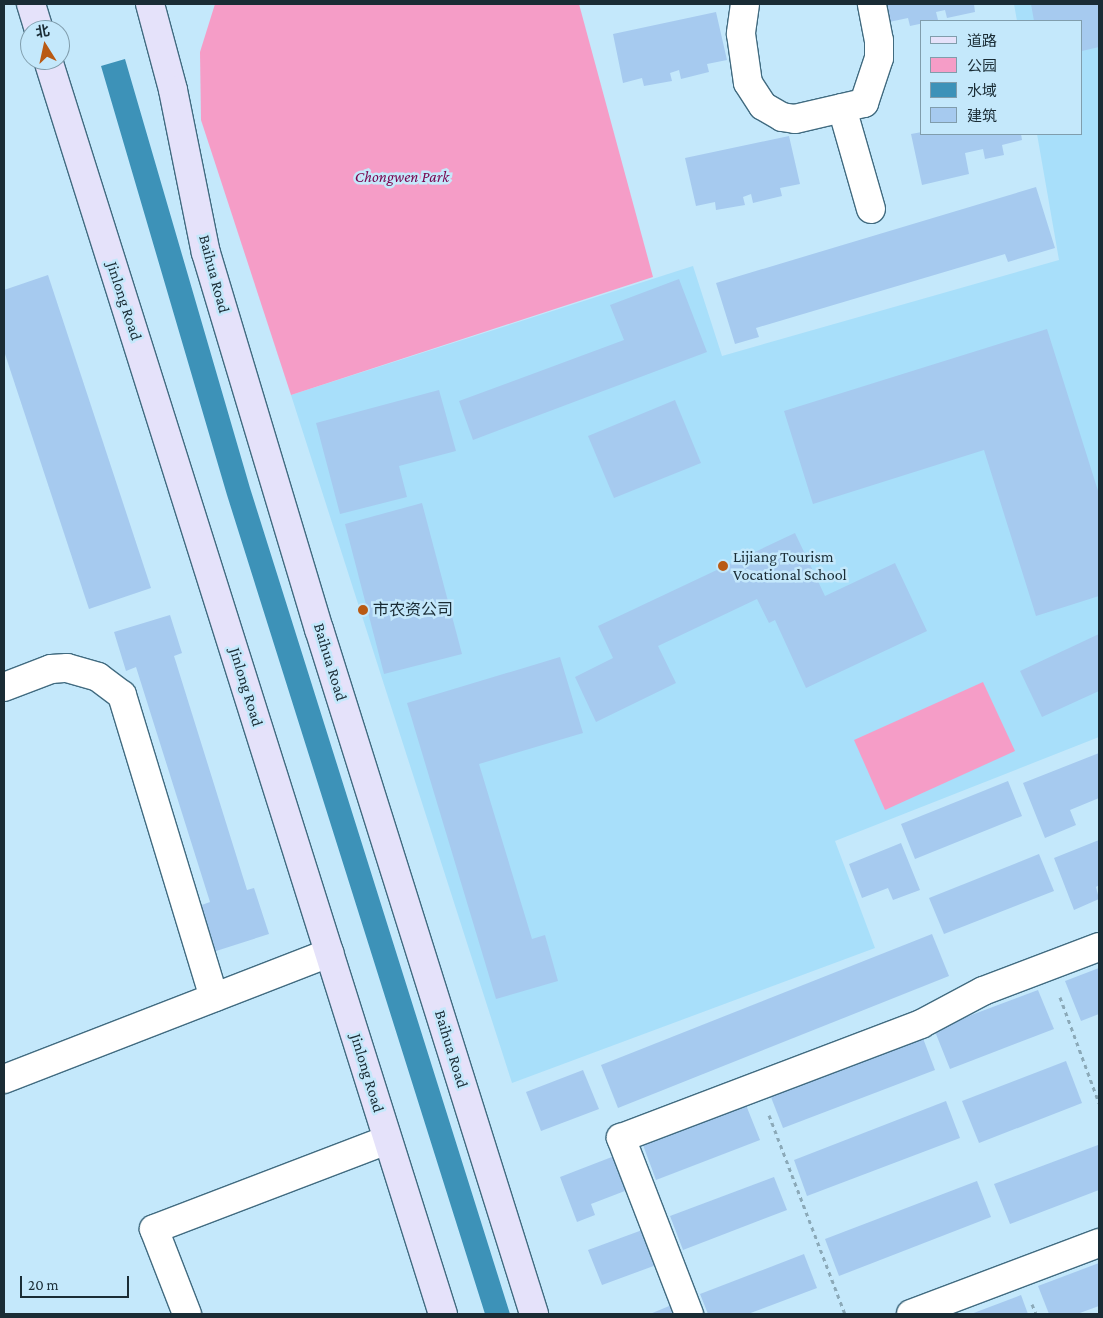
<!DOCTYPE html>
<html>
<head>
<meta charset="utf-8">
<style>
	body { margin:0 }
	#map { position:relative; width:1103px; height:1318px; overflow:hidden; background:#c4e8fb; font-family:"Crimson Pro","Noto Sans SC",serif }
	div>[style] { position:absolute }
	[style*='--x'] { left:calc(var(--x)*1px); top:calc(var(--y)*1px); width:calc(var(--w)*1px); rotate:calc(var(--a)*1deg) }
	.built>* { inset:0; background:#a8dffa }
	.green>* { inset:0; background:#f59dc7 }
	.water>* { inset:0; background:#3d92b8 }
	.building>* { inset:0; background:#a6caef }
	.path>* { height:3px; margin-top:-1.5px; transform-origin:0; background:repeating-linear-gradient(90deg,#8ba9b8 0 4px,transparent 0 8px) }
	.roads { filter:drop-shadow(1px 0 #416b80) drop-shadow(-1px 0 #416b80) drop-shadow(0 1px #416b80) drop-shadow(0 -1px #416b80) }
	.minor>* { height:28px; margin:-14px; padding:0 14px; transform-origin:14px; border-radius:14px; background:#fff }
	.major>* { height:28px; margin:-14px; padding:0 14px; transform-origin:14px; border-radius:14px; background:#e5e2fa }
	.dots>* { width:14px; height:14px; translate:-50% -50%; box-sizing:border-box; border:2px solid #c4e8fb; border-radius:50% }
	span { translate:-50% -50%; white-space:nowrap; text-align:center; line-height:1.15; -webkit-text-stroke:5px #c4e8fb; paint-order:stroke }
	.park-label { font-size:16px; color:#78034d; font-style:italic }
	.street-label { font-size:16px; color:#1a2c35 }
	.poi-label { font-size:16px; color:#1a2c35 }
	.left { translate:0 -50%; text-align:left }
	.frame { position:absolute; inset:0; border:5px solid #1a2c35; pointer-events:none }
	.legend { position:absolute; left:920px; top:20px; width:162px; height:115px; box-sizing:border-box; background:#c4e8fb; border:1px solid #809dac; margin:0; padding:6px 9px; list-style:none; font-size:15px; color:#1a2c35 }
	.legend li { display:flex; align-items:center; gap:10px; height:25px }
	.legend b { width:25px; border:1px solid #809dac }
	.north { position:absolute; left:20px; top:20px; width:50px; height:50px; box-sizing:border-box; background:#c4e8fb; border:1px solid #809dac; border-radius:50%; rotate:350deg; font-size:14px; font-weight:700; line-height:20px; text-align:center; color:#1a2c35 }
	.north::after { content:''; display:block; margin:auto; width:18px; height:22px; background:#b95a13; clip-path:polygon(50% 0,100% 100%,50% 72%,0 100%) }
	.scale { position:absolute; left:20px; top:1276px; width:109px; height:22px; box-sizing:border-box; border:2px solid #1a2c35; border-top:0; padding-left:6px; font-size:15px; line-height:18px; white-space:nowrap; color:#1a2c35; -webkit-text-stroke:4px #c4e8fb; paint-order:stroke }
</style>
</head>
<body>
<div id="map">
	<div class="built">
		<i style="clip-path:polygon(1014px 4px,1099px 4px,1099px 737px,835px 841px,875px 948px,512px 1083px,291px 395px,693px 266px,722px 356px,1059px 260px,1037px 134px,1082px 134px,1082px 21px,1017px 21px)"></i>
	</div>
	<div class="green">
		<i style="clip-path:polygon(215px 4px,579px 4px,653px 277px,291px 395px,201px 120px,200px 52px)"></i>
		<i style="clip-path:polygon(983px 682px,1015px 751px,885px 810px,854px 740px)"></i>
	</div>
	<div class="water">
		<i style="clip-path:polygon(125px 59px,250px 488px,510px 1314px,485px 1314px,227px 495px,101px 66px)"></i>
	</div>
	<div class="building">
		<i style="clip-path:polygon(885px 4px,974px 4px,975px 12px,947px 18px,945px 10px,936px 12px,938px 20px,910px 26px,908px 18px,889px 22px)"></i>
		<i style="clip-path:polygon(1031px 4px,1099px 4px,1099px 47px,1082px 51px,1082px 21px,1034px 21px)"></i>
		<i style="clip-path:polygon(716px 12px,727px 60px,707px 64px,709px 72px,681px 79px,679px 70px,670px 73px,672px 81px,644px 86px,642px 78px,623px 83px,613px 34px)"></i>
		<i style="clip-path:polygon(922px 132px,1021px 134px,1022px 140px,1002px 145px,1004px 155px,985px 159px,983px 149px,965px 153px,969px 174px,922px 185px,911px 134px)"></i>
		<i style="clip-path:polygon(789px 136px,800px 184px,780px 188px,782px 196px,753px 203px,751px 194px,743px 197px,745px 205px,716px 210px,715px 202px,696px 206px,685px 158px)"></i>
		<i style="clip-path:polygon(1036px 187px,1055px 248px,1008px 262px,1005px 254px,756px 328px,759px 337px,735px 344px,716px 283px)"></i>
		<i style="clip-path:polygon(48px 275px,151px 588px,89px 609px,4px 351px,4px 290px)"></i>
		<i style="clip-path:polygon(679px 279px,707px 352px,473px 440px,459px 401px,624px 340px,610px 305px)"></i>
		<i style="clip-path:polygon(1047px 329px,1099px 494px,1099px 596px,1036px 616px,984px 450px,813px 504px,784px 411px)"></i>
		<i style="clip-path:polygon(439px 390px,456px 451px,399px 466px,407px 497px,340px 514px,316px 423px)"></i>
		<i style="clip-path:polygon(675px 400px,701px 463px,614px 498px,588px 436px)"></i>
		<i style="clip-path:polygon(422px 503px,462px 654px,384px 674px,345px 524px)"></i>
		<i style="clip-path:polygon(795px 533px,825px 596px,895px 563px,927px 631px,806px 688px,775px 620px,769px 623px,757px 599px,658px 646px,676px 683px,596px 722px,575px 677px,613px 658px,598px 626px)"></i>
		<i style="clip-path:polygon(170px 615px,182px 653px,174px 656px,247px 890px,254px 888px,269px 934px,213px 952px,199px 906px,210px 902px,136px 667px,126px 671px,114px 632px)"></i>
		<i style="clip-path:polygon(1099px 634px,1099px 691px,1042px 717px,1020px 671px)"></i>
		<i style="clip-path:polygon(560px 657px,583px 733px,479px 764px,532px 939px,545px 935px,558px 981px,496px 999px,407px 703px)"></i>
		<i style="clip-path:polygon(1099px 753px,1099px 798px,1070px 810px,1076px 825px,1045px 838px,1023px 783px)"></i>
		<i style="clip-path:polygon(1008px 781px,1022px 816px,915px 859px,901px 824px)"></i>
		<i style="clip-path:polygon(1099px 840px,1099px 885px,1096px 887px,1099px 899px,1074px 910px,1054px 858px)"></i>
		<i style="clip-path:polygon(901px 843px,920px 890px,893px 900px,888px 888px,862px 898px,849px 864px)"></i>
		<i style="clip-path:polygon(1039px 854px,1054px 891px,944px 934px,929px 898px)"></i>
		<i style="clip-path:polygon(932px 934px,949px 976px,618px 1108px,601px 1065px)"></i>
		<i style="clip-path:polygon(1099px 968px,1099px 1014px,1081px 1021px,1065px 981px)"></i>
		<i style="clip-path:polygon(1038px 990px,1054px 1029px,950px 1069px,934px 1029px)"></i>
		<i style="clip-path:polygon(921px 1033px,935px 1070px,783px 1128px,769px 1092px)"></i>
		<i style="clip-path:polygon(1066px 1061px,1082px 1103px,979px 1143px,962px 1101px)"></i>
		<i style="clip-path:polygon(583px 1070px,599px 1109px,541px 1131px,526px 1092px)"></i>
		<i style="clip-path:polygon(946px 1101px,960px 1138px,807px 1196px,794px 1160px)"></i>
		<i style="clip-path:polygon(746px 1105px,760px 1140px,656px 1180px,643px 1145px)"></i>
		<i style="clip-path:polygon(1098px 1145px,1099px 1190px,1010px 1224px,994px 1184px)"></i>
		<i style="clip-path:polygon(617px 1155px,630px 1189px,591px 1204px,595px 1215px,577px 1222px,560px 1177px)"></i>
		<i style="clip-path:polygon(774px 1177px,787px 1210px,683px 1250px,670px 1216px)"></i>
		<i style="clip-path:polygon(977px 1181px,991px 1217px,839px 1276px,825px 1239px)"></i>
		<i style="clip-path:polygon(645px 1229px,659px 1264px,602px 1285px,588px 1250px)"></i>
		<i style="clip-path:polygon(804px 1254px,817px 1288px,748px 1314px,708px 1314px,700px 1294px)"></i>
		<i style="clip-path:polygon(1099px 1263px,1099px 1306px,1077px 1314px,1049px 1314px,1038px 1286px)"></i>
		<i style="clip-path:polygon(1021px 1295px,1028px 1314px,971px 1314px)"></i>
		<i style="clip-path:polygon(674px 1304px,678px 1314px,650px 1314px)"></i>
	</div>
	<div class="path">
		<i style="--x:1060;--y:997;--w:113;--a:69.8"></i>
		<i style="--x:769;--y:1115;--w:213;--a:69.1"></i>
		<i style="--x:1032;--y:1304;--w:11;--a:68"></i>
	</div>
	<div class="roads">
		<div class="minor">
			<i style="--x:745;--y:4;--w:30;--a:98"></i>
			<i style="--x:741;--y:34;--w:49;--a:81.9"></i>
			<i style="--x:748;--y:83;--w:27;--a:57"></i>
			<i style="--x:763;--y:106;--w:22;--a:30"></i>
			<i style="--x:782;--y:117;--w:13;--a:9"></i>
			<i style="--x:795;--y:119;--w:71;--a:-13.1"></i>
			<i style="--x:864;--y:103;--w:47;--a:-71.6"></i>
			<i style="--x:879;--y:58;--w:17;--a:-90"></i>
			<i style="--x:879;--y:41;--w:38;--a:-101"></i>
			<i style="--x:842;--y:108;--w:105;--a:74"></i>
			<i style="--x:4;--y:687;--w:50;--a:-21"></i>
			<i style="--x:51;--y:669;--w:16;--a:-4"></i>
			<i style="--x:67;--y:668;--w:32;--a:16"></i>
			<i style="--x:98;--y:677;--w:30;--a:37"></i>
			<i style="--x:122;--y:695;--w:316;--a:73.1"></i>
			<i style="--x:4;--y:1079;--w:349;--a:-21.2"></i>
			<i style="--x:187;--y:1314;--w:91;--a:-111.2"></i>
			<i style="--x:154;--y:1229;--w:249;--a:-20.9"></i>
			<i style="--x:689;--y:1314;--w:189;--a:-111.1"></i>
			<i style="--x:621;--y:1138;--w:321;--a:-20.8"></i>
			<i style="--x:921;--y:1024;--w:70;--a:-28"></i>
			<i style="--x:983;--y:991;--w:124;--a:-20.8"></i>
			<i style="--x:911;--y:1314;--w:201;--a:-20.7"></i>
		</div>
		<div class="major">
			<i style="--x:31;--y:4;--w:27;--a:73"></i>
			<i style="--x:150;--y:4;--w:89;--a:75"></i>
			<i style="--x:173;--y:90;--w:166;--a:78.6"></i>
			<i style="--x:206;--y:253;--w:393;--a:73.3"></i>
			<i style="--x:319;--y:629;--w:718;--a:72.57"></i>
			<i style="--x:48;--y:60;--w:1315;--a:72.52"></i>
		</div>
	</div>
	<div class="dots">
		<i style="left:723px;top:566px;background:#b95a13"></i>
		<i style="left:363px;top:610px;background:#b95a13"></i>
	</div>
	<div class="park-label">
		<span style="left:402px;top:177px">Chongwen Park</span>
	</div>
	<div class="street-label">
		<span style="left:214px;top:274px;rotate:75deg">Baihua Road</span>
		<span style="left:124px;top:301px;rotate:72deg">Jinlong Road</span>
		<span style="left:330px;top:662px;rotate:73deg">Baihua Road</span>
		<span style="left:246px;top:687px;rotate:73deg">Jinlong Road</span>
		<span style="left:451px;top:1049px;rotate:73deg">Baihua Road</span>
		<span style="left:367px;top:1073px;rotate:73deg">Jinlong Road</span>
	</div>
	<div class="poi-label">
		<span class="left" style="left:733px;top:566px">Lijiang Tourism<br>Vocational School</span>
		<span class="left" style="left:373px;top:610px">市农资公司</span>
	</div>
	<div class="frame"></div>
	<ul class="legend">
	<li><b style="height:6px;background:#e5e2fa"></b>道路</li>
	<li><b style="height:14px;background:#f59dc7"></b>公园</li>
	<li><b style="height:14px;background:#3d92b8"></b>水域</li>
	<li><b style="height:14px;background:#a6caef"></b>建筑</li>
	</ul>
	<div class="north">北</div>
	<div class="scale">20 m</div>
</div>
</body>
</html>
